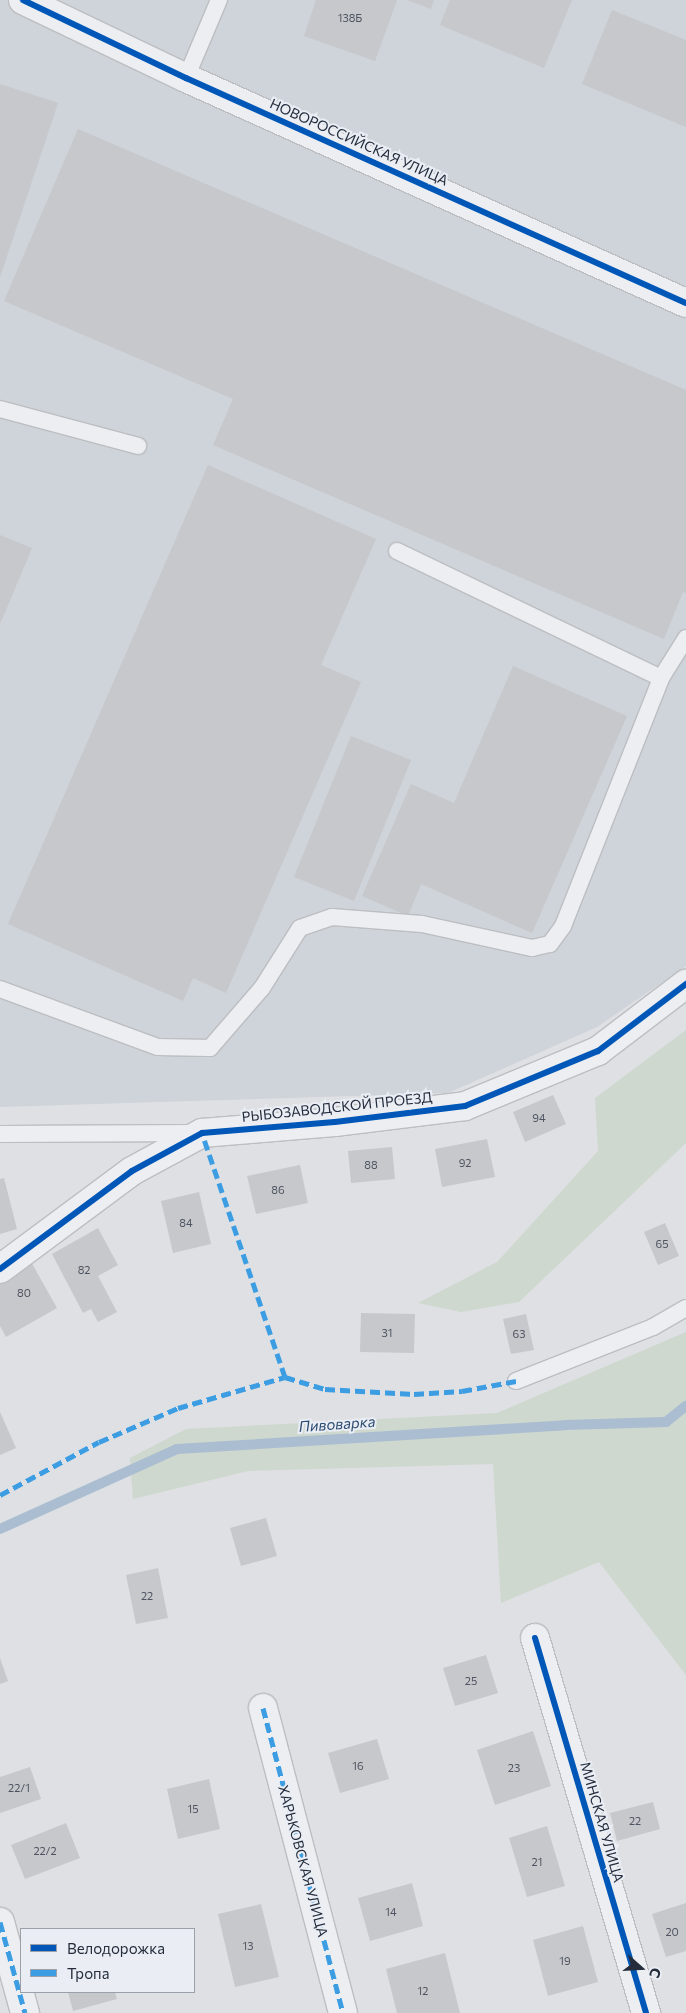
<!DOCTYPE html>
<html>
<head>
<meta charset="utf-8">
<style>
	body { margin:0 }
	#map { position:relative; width:686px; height:2013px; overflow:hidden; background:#dee0e3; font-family:Commissioner,sans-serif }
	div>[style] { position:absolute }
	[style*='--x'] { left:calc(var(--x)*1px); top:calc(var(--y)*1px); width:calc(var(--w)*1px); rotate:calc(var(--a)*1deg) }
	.built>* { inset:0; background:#cfd3da }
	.green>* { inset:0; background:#ced8ce }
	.stream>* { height:10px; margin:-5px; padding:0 5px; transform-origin:5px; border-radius:5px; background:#aabdd1 }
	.building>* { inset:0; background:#c6c8cb }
	.roads { filter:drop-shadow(1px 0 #bcbec1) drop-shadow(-1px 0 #bcbec1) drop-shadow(0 1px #bcbec1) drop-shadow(0 -1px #bcbec1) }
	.service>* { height:16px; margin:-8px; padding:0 8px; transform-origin:8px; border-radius:8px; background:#edeef1 }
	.minor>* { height:28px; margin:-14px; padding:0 14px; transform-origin:14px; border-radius:14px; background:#edeef1 }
	.quiet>* { height:5px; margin-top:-2.5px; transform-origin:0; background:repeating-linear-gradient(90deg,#3c9de3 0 10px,transparent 0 15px) }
	.cycleway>* { height:6px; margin:-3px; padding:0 3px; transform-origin:3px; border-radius:3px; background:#0057b8 }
	span { translate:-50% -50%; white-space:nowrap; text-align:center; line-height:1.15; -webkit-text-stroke:4px #eaeef4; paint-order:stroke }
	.number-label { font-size:11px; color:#4e5461 }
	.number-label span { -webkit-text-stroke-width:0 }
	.street-label { font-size:14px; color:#252d3d }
	.water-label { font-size:15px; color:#2d4c72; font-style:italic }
	.legend { position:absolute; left:20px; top:1928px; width:175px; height:65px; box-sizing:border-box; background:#eaeef4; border:1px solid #9ba1ab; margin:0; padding:6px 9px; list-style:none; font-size:15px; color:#252d3d }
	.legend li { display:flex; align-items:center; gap:10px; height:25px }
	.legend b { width:25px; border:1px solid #9ba1ab }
	.north { position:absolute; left:616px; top:1943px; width:50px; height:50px; -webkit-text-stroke:4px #eaeef4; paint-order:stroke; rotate:109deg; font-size:14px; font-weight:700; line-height:20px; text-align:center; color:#252d3d }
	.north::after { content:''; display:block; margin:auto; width:18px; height:22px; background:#252d3d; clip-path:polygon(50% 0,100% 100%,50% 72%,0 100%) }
</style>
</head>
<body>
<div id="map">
	<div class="built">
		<i style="clip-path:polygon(0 0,686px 0,686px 966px,597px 1027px,448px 1093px,0 1107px)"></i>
	</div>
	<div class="green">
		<i style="clip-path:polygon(686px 1030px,686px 1143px,519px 1302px,461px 1312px,418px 1303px,497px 1262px,598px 1151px,595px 1098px)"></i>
		<i style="clip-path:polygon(686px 1332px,686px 1675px,599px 1562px,501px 1603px,493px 1464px,248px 1471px,133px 1499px,130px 1458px,186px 1429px,497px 1413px)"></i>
	</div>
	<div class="stream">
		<i style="--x:0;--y:1529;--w:194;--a:-24.3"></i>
		<i style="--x:177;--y:1449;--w:389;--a:-3.5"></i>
		<i style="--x:565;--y:1425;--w:101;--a:-1.7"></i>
		<i style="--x:666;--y:1422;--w:26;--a:-39"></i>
	</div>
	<div class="building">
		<i style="clip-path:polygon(316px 0,397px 0,375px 61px,304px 36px)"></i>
		<i style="clip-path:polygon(407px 0,434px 0,431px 9px)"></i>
		<i style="clip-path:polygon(450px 0,572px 0,544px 68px,440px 25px)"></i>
		<i style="clip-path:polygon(612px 10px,686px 40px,686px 127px,582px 84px)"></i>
		<i style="clip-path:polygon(0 84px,58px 103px,0 277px)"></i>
		<i style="clip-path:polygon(78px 129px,686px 390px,686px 593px,683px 592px,664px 639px,213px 445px,233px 399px,4px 301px)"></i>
		<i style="clip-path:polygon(208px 465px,376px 539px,321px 665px,361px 682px,226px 993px,193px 978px,183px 1001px,8px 924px)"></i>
		<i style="clip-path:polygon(0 535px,32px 548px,0 624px)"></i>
		<i style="clip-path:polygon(513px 666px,627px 716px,532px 933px,421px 884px,408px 916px,362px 896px,411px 784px,454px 803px)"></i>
		<i style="clip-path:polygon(351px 736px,411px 760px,354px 901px,294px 877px)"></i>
		<i style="clip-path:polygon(553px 1095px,566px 1124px,525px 1142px,513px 1112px)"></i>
		<i style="clip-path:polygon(487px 1139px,495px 1177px,442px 1187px,435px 1149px)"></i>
		<i style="clip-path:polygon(392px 1147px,395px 1179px,351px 1183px,348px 1151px)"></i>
		<i style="clip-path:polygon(300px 1165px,308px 1203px,256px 1214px,247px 1176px)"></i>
		<i style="clip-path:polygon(4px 1178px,17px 1229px,0 1234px,0 1179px)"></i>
		<i style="clip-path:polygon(199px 1192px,211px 1244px,173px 1253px,161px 1201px)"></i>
		<i style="clip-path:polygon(665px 1223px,679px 1256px,658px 1265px,644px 1232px)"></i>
		<i style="clip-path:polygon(98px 1228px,118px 1265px,98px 1276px,117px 1312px,98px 1322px,91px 1309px,83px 1313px,52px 1254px)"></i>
		<i style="clip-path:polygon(30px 1260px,57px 1308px,6px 1337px,0 1326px,0 1277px)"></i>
		<i style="clip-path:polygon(361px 1313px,415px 1314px,414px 1353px,360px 1352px)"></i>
		<i style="clip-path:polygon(526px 1314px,534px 1350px,511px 1354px,503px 1319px)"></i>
		<i style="clip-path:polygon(0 1412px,16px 1448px,0 1455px)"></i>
		<i style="clip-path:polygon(266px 1518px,277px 1556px,241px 1566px,230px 1528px)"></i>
		<i style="clip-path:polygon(158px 1568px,168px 1618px,136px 1624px,126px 1575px)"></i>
		<i style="clip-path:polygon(486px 1655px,498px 1693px,455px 1706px,443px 1668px)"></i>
		<i style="clip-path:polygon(0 1658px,8px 1681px,0 1684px)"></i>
		<i style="clip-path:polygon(533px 1731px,551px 1786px,495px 1805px,477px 1750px)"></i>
		<i style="clip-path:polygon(377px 1739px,389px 1779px,340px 1793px,328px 1753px)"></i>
		<i style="clip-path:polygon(30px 1767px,41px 1799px,0 1813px,0 1777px)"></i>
		<i style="clip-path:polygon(209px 1779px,220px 1829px,178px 1839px,167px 1789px)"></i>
		<i style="clip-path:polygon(653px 1802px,660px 1829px,617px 1841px,610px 1813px)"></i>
		<i style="clip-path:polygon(66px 1823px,80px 1858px,25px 1879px,11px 1845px)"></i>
		<i style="clip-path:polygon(547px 1826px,565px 1886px,527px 1897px,509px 1838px)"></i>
		<i style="clip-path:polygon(412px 1883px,423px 1926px,370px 1941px,358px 1898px)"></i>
		<i style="clip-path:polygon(686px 1903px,686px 1951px,666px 1957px,652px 1914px)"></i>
		<i style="clip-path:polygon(261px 1904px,279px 1977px,235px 1987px,218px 1914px)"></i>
		<i style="clip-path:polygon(583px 1926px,598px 1982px,548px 1996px,533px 1940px)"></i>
		<i style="clip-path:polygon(445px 1953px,460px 2013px,397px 2013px,386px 1969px)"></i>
		<i style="clip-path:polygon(68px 1992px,115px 1992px,117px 1999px,73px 2011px)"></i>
	</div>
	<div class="roads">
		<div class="service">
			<i style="--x:186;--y:78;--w:85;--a:-67.1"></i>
			<i style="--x:0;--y:409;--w:143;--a:15"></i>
			<i style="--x:397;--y:551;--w:293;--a:25.7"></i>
			<i style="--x:0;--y:989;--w:168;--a:20.2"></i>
			<i style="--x:158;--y:1047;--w:52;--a:1.1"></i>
			<i style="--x:210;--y:1048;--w:79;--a:-49.1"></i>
			<i style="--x:262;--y:988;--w:71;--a:-57.7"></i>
			<i style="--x:300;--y:928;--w:34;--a:-19"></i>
			<i style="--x:332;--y:917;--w:90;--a:4.4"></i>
			<i style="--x:422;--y:924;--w:113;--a:12.3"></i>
			<i style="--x:532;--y:948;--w:18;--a:-13"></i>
			<i style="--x:550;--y:944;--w:22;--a:-54"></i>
			<i style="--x:563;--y:926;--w:267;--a:-68.4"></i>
			<i style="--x:661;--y:678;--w:47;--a:-58"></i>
			<i style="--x:0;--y:1134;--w:195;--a:-0.3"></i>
			<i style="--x:516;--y:1381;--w:147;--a:-21.5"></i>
			<i style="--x:653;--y:1327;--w:38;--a:-30"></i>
		</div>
		<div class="minor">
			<i style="--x:23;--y:0;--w:181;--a:25.6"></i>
			<i style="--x:186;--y:78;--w:548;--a:24.23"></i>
			<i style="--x:0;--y:1269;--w:164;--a:-36.6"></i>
			<i style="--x:132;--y:1171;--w:80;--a:-28.5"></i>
			<i style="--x:202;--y:1133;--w:133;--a:-4.7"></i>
			<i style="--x:335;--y:1122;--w:131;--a:-7"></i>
			<i style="--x:465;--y:1106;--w:144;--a:-22.5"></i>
			<i style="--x:598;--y:1051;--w:111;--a:-37.3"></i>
			<i style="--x:535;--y:1638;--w:391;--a:73.5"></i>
			<i style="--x:263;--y:1708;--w:315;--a:75.3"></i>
			<i style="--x:0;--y:1922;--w:94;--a:74.6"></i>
		</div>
	</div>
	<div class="quiet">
		<i style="--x:285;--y:1377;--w:42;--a:16.7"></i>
		<i style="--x:325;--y:1389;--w:89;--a:3.2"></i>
		<i style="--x:414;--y:1394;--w:48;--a:-3.6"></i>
		<i style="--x:462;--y:1391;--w:55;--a:-10.5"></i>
		<i style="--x:0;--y:1495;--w:112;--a:-28.2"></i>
		<i style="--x:99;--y:1442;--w:86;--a:-23.3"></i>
		<i style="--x:178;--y:1408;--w:111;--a:-16.2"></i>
		<i style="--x:285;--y:1377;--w:258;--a:-108.8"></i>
		<i style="--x:263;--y:1708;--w:315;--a:75.3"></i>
		<i style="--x:0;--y:1922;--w:94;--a:74.6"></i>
	</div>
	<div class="cycleway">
		<i style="--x:23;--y:0;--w:181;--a:25.6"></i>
		<i style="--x:186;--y:78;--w:548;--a:24.23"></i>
		<i style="--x:0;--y:1269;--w:164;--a:-36.6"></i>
		<i style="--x:132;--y:1171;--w:80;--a:-28.5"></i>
		<i style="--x:202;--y:1133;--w:133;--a:-4.7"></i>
		<i style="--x:335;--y:1122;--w:131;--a:-7"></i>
		<i style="--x:465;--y:1106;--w:144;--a:-22.5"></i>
		<i style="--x:598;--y:1051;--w:111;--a:-37.3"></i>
		<i style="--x:535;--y:1638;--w:391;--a:73.5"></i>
	</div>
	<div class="number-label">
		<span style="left:350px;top:18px">138Б</span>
		<span style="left:539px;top:1118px">94</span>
		<span style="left:465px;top:1163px">92</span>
		<span style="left:371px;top:1165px">88</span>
		<span style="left:278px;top:1190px">86</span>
		<span style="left:186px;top:1223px">84</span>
		<span style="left:662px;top:1244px">65</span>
		<span style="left:84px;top:1270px">82</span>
		<span style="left:24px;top:1293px">80</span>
		<span style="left:387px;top:1333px">31</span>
		<span style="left:519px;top:1334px">63</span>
		<span style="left:147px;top:1596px">22</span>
		<span style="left:471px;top:1681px">25</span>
		<span style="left:358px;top:1766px">16</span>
		<span style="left:514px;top:1768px">23</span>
		<span style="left:19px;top:1788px">22/1</span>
		<span style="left:193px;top:1809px">15</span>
		<span style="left:635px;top:1821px">22</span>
		<span style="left:45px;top:1851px">22/2</span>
		<span style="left:537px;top:1862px">21</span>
		<span style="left:391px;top:1912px">14</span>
		<span style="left:672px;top:1932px">20</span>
		<span style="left:248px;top:1946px">13</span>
		<span style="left:565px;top:1961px">19</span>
		<span style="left:423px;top:1991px">12</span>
	</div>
	<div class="street-label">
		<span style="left:359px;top:142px;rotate:24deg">НОВОРОССИЙСКАЯ УЛИЦА</span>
		<span style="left:337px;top:1107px;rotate:-6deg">РЫБОЗАВОДСКОЙ ПРОЕЗД</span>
		<span style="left:602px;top:1822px;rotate:74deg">МИНСКАЯ УЛИЦА</span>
		<span style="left:303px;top:1861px;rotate:75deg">ХАРЬКОВСКАЯ УЛИЦА</span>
	</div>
	<div class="water-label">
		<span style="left:337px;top:1424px;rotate:-4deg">Пивоварка</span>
	</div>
	<ul class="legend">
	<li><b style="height:6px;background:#0057b8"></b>Велодорожка</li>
	<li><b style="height:6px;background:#3c9de3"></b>Тропа</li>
	</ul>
	<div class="north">С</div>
</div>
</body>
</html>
